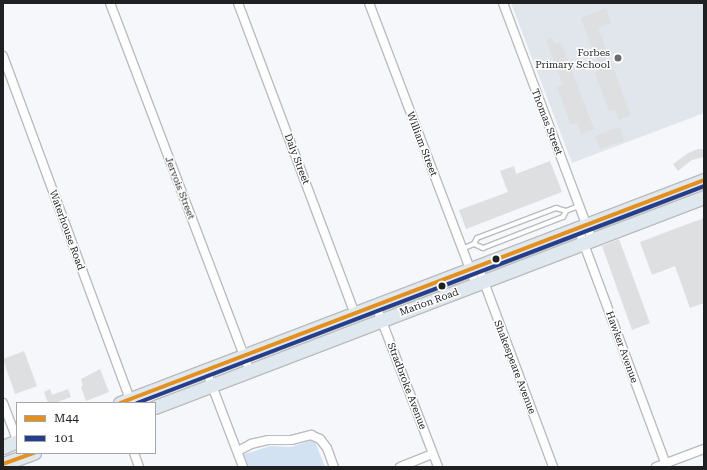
<!DOCTYPE html>
<html>
<head>
<meta charset="utf-8">
<style>
	body { margin:0 }
	#map { position:relative; width:707px; height:470px; overflow:hidden; background:#f5f7fa; font-family:"Roboto Serif",serif }
	div>[style] { position:absolute }
	[style*='--x'] { left:calc(var(--x)*1px); top:calc(var(--y)*1px); width:calc(var(--w)*1px); rotate:calc(var(--a)*1deg) }
	.built>* { inset:0; background:#e1e6ec }
	.green>* { inset:0; background:#d3e2f3 }
	.building>* { inset:0; background:#dddfe1 }
	.roads { filter:drop-shadow(1px 0 #babcbe) drop-shadow(-1px 0 #babcbe) drop-shadow(0 1px #babcbe) drop-shadow(0 -1px #babcbe) }
	.service>* { height:4px; margin:-2px; padding:0 2px; transform-origin:2px; border-radius:2px; background:#fefefe }
	.minor>* { height:8px; margin:-4px; padding:0 4px; transform-origin:4px; border-radius:4px; background:#fefefe }
	.primary>* { height:13px; margin:-6.5px; padding:0 6.5px; transform-origin:6.5px; border-radius:6.5px; background:#e0e8ef }
	.bus-1>* { height:4px; margin:-2px; padding:0 2px; transform-origin:2px; border-radius:2px; background:#e3901e }
	.bus-2>* { height:4px; margin:-2px; padding:0 2px; transform-origin:2px; border-radius:2px; background:#243e8c }
	.dots>* { width:11px; height:11px; translate:-50% -50%; box-sizing:border-box; border:2px solid #fff; border-radius:50% }
	span { translate:-50% -50%; white-space:nowrap; text-align:center; line-height:1.15; -webkit-text-stroke:3px #fff; paint-order:stroke }
	.poi-label { font-size:10px; color:#1f2021 }
	.right { translate:-100% -50%; text-align:right }
	.street-label { font-size:10px; color:#1f2021 }
	.frame { position:absolute; inset:0; border:4px solid #1f2021; pointer-events:none }
	.legend { position:absolute; left:16px; top:402px; width:140px; height:52px; box-sizing:border-box; background:#fff; border:1px solid #a5a6a6; margin:0; padding:5px 7px; list-style:none; font-size:12px; color:#1f2021 }
	.legend li { display:flex; align-items:center; gap:8px; height:20px }
	.legend b { width:20px; border:1px solid #a5a6a6 }
</style>
</head>
<body>
<div id="map">
	<div class="built">
		<i style="clip-path:polygon(511px 3px,704px 3px,704px 113px,572px 163px)"></i>
	</div>
	<div class="green">
		<i style="clip-path:polygon(314px 439px,325px 467px,246px 467px,242px 455px,270px 446px,291px 447px)"></i>
	</div>
	<div class="building">
		<i style="clip-path:polygon(606px 8px,611px 23px,598px 28px,631px 115px,619px 120px,615px 109px,609px 111px,595px 73px,600px 71px,581px 18px)"></i>
		<i style="clip-path:polygon(552px 37px,555px 44px,561px 42px,594px 129px,581px 134px,577px 123px,571px 125px,557px 87px,563px 85px,546px 40px)"></i>
		<i style="clip-path:polygon(620px 127px,624px 141px,600px 149px,595px 136px)"></i>
		<i style="clip-path:polygon(698px 149px,704px 149px,704px 157px,692px 160px,678px 171px,673px 164px,688px 153px)"></i>
		<i style="clip-path:polygon(550px 161px,562px 192px,466px 229px,459px 210px,508px 192px,500px 171px,514px 166px,516px 174px)"></i>
		<i style="clip-path:polygon(704px 218px,704px 303px,690px 308px,675px 266px,652px 275px,640px 242px)"></i>
		<i style="clip-path:polygon(619px 239px,650px 323px,632px 330px,602px 246px)"></i>
		<i style="clip-path:polygon(24px 351px,37px 386px,15px 394px,3px 359px)"></i>
		<i style="clip-path:polygon(100px 369px,109px 392px,86px 401px,81px 387px,83px 386px,81px 379px)"></i>
		<i style="clip-path:polygon(50px 389px,52px 395px,68px 389px,71px 397px,55px 403px,48px 403px,44px 392px)"></i>
	</div>
	<div class="roads">
		<div class="service">
			<i style="--x:474;--y:244;--w:10;--a:24"></i>
			<i style="--x:483;--y:248;--w:86;--a:-21.2"></i>
			<i style="--x:563;--y:217;--w:7;--a:-63"></i>
			<i style="--x:566;--y:211;--w:14;--a:-21"></i>
			<i style="--x:462;--y:249;--w:13;--a:-23"></i>
			<i style="--x:474;--y:244;--w:7;--a:-63"></i>
			<i style="--x:477;--y:238;--w:85;--a:-20.8"></i>
			<i style="--x:556;--y:208;--w:10;--a:17"></i>
		</div>
		<div class="minor">
			<i style="--x:110;--y:3;--w:395;--a:69.2"></i>
			<i style="--x:238;--y:3;--w:332;--a:69.4"></i>
			<i style="--x:369;--y:3;--w:302;--a:69.2"></i>
			<i style="--x:503;--y:3;--w:253;--a:69.4"></i>
			<i style="--x:3;--y:56;--w:369;--a:69.7"></i>
			<i style="--x:578;--y:228;--w:255;--a:69.6"></i>
			<i style="--x:478;--y:266;--w:215;--a:69.5"></i>
			<i style="--x:376;--y:306;--w:173;--a:68.9"></i>
			<i style="--x:206;--y:370;--w:104;--a:69.1"></i>
			<i style="--x:3;--y:403;--w:40;--a:69"></i>
			<i style="--x:238;--y:451;--w:15;--a:-28"></i>
			<i style="--x:251;--y:444;--w:18;--a:-13"></i>
			<i style="--x:269;--y:440;--w:22;--a:0"></i>
			<i style="--x:291;--y:440;--w:21;--a:-14"></i>
			<i style="--x:311;--y:435;--w:10;--a:24"></i>
			<i style="--x:320;--y:439;--w:11;--a:52"></i>
			<i style="--x:327;--y:448;--w:20;--a:70"></i>
			<i style="--x:134;--y:453;--w:15;--a:70"></i>
			<i style="--x:400;--y:467;--w:35;--a:-22"></i>
			<i style="--x:656;--y:467;--w:51;--a:-20.6"></i>
		</div>
		<div class="primary">
			<i style="--x:120;--y:403;--w:625;--a:-20.9"></i>
			<i style="--x:155;--y:407;--w:588;--a:-20.93"></i>
			<i style="--x:3;--y:447;--w:15;--a:-23"></i>
			<i style="--x:3;--y:464;--w:33;--a:-20"></i>
		</div>
	</div>
	<div class="bus-1">
		<i style="--x:120;--y:403;--w:625;--a:-20.9"></i>
		<i style="--x:3;--y:464;--w:33;--a:-20"></i>
	</div>
	<div class="bus-2">
		<i style="--x:137;--y:403;--w:607;--a:-20.94"></i>
	</div>
	<div class="dots">
		<i style="left:618px;top:58px;background:#6a6b6d"></i>
		<i style="left:496px;top:259px;background:#1f2021"></i>
		<i style="left:442px;top:286px;background:#1f2021"></i>
	</div>
	<div class="poi-label">
		<span class="right" style="left:610px;top:58px">Forbes<br>Primary School</span>
	</div>
	<div class="street-label">
		<span style="left:547px;top:122px;rotate:69deg">Thomas Street</span>
		<span style="left:422px;top:144px;rotate:69deg">William Street</span>
		<span style="left:297px;top:159px;rotate:69deg">Daly Street</span>
		<span style="left:180px;top:188px;rotate:69deg">Jervois Street</span>
		<span style="left:67px;top:230px;rotate:70deg">Waterhouse Road</span>
		<span style="left:429px;top:302px;rotate:-20deg">Marion Road</span>
		<span style="left:622px;top:347px;rotate:70deg">Hawker Avenue</span>
		<span style="left:515px;top:367px;rotate:69deg">Shakespeare Avenue</span>
		<span style="left:407px;top:386px;rotate:69deg">Stradbroke Avenue</span>
	</div>
	<div class="frame"></div>
	<ul class="legend">
	<li><b style="height:5px;background:#e3901e"></b>M44</li>
	<li><b style="height:5px;background:#243e8c"></b>101</li>
	</ul>
</div>
</body>
</html>
